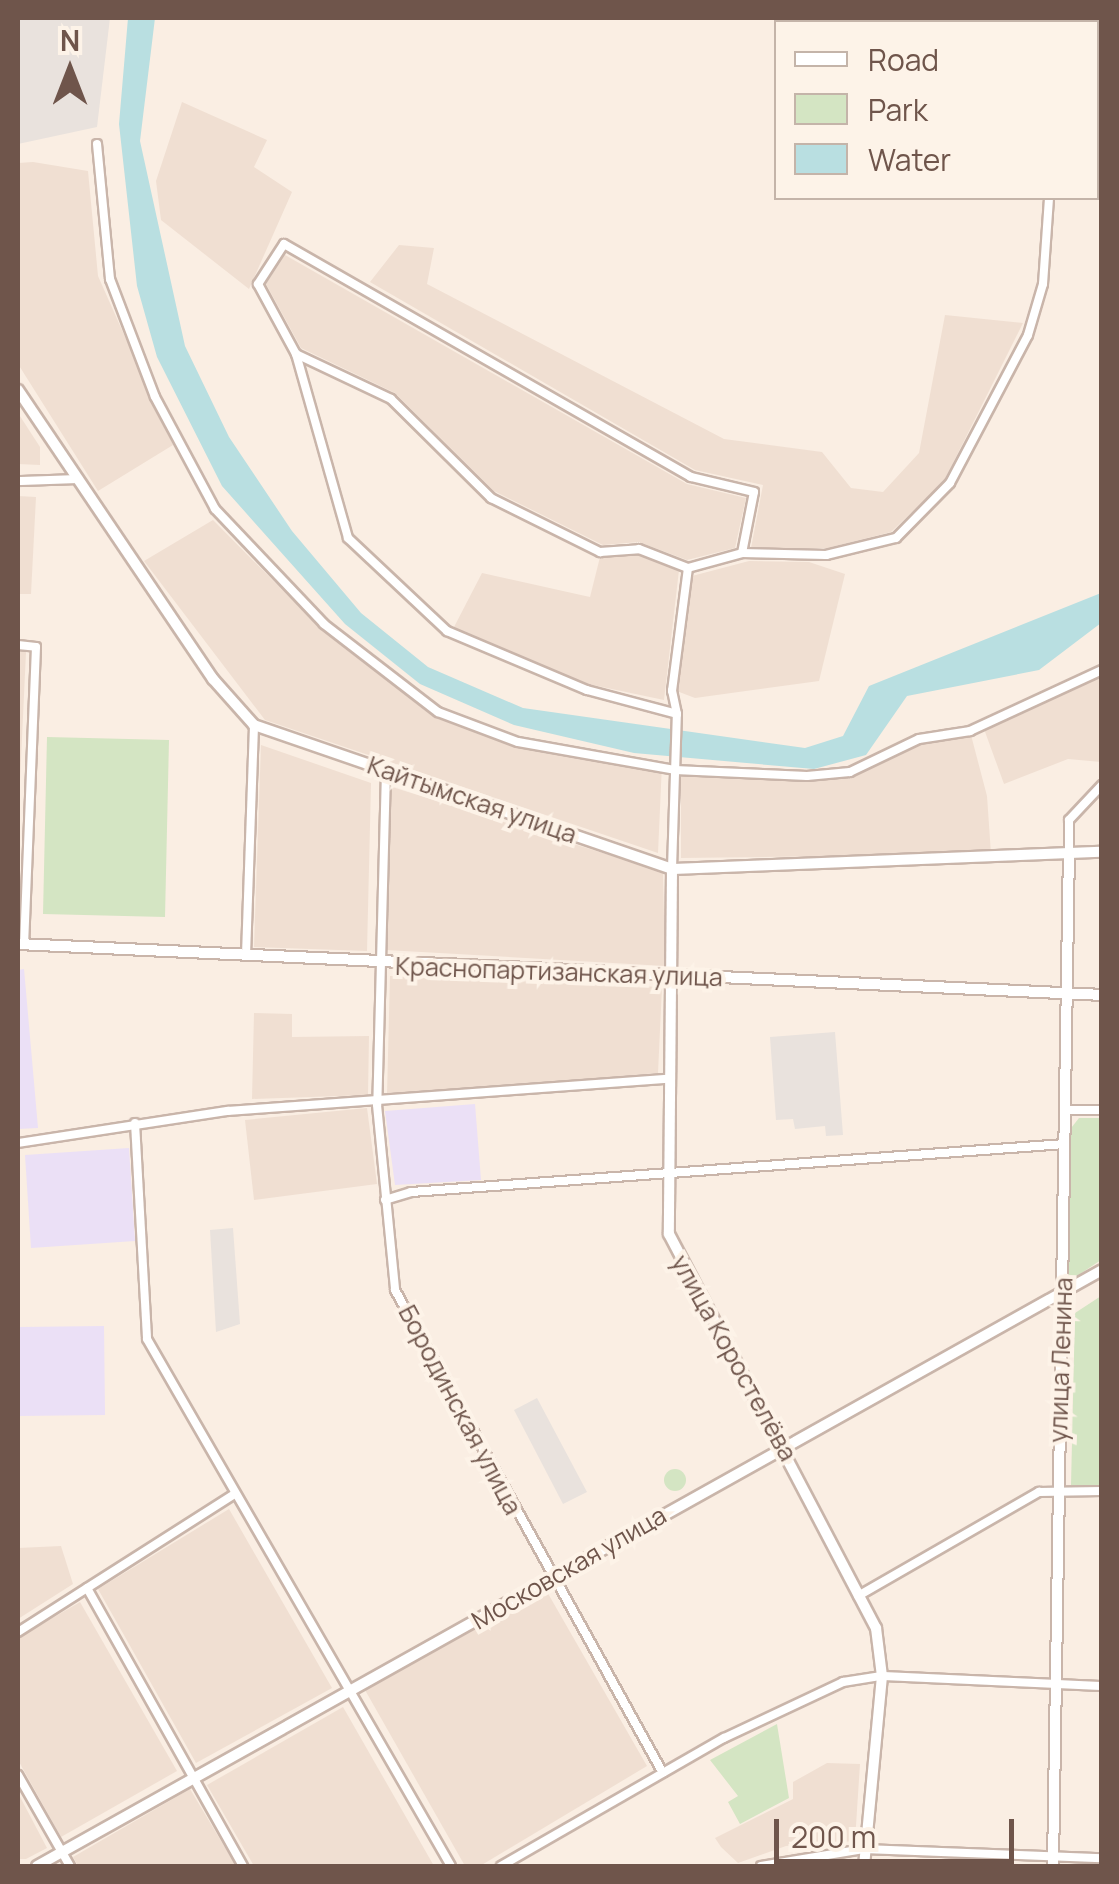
<!DOCTYPE html>
<html>
<head>
<meta charset="utf-8">
<style>
	body { margin:0 }
	#map { position:relative; width:1119px; height:1884px; overflow:hidden; background:#faeee3; font-family:Manrope,sans-serif }
	div>[style] { position:absolute }
	[style*='--x'] { left:calc(var(--x)*1px); top:calc(var(--y)*1px); width:calc(var(--w)*1px); rotate:calc(var(--a)*1deg) }
	.residential>* { inset:0; background:#f0dfd2 }
	.industrial>* { inset:0; background:#e9e2dd }
	.education>* { inset:0; background:#ebe0f6 }
	.green>* { inset:0; background:#d4e5c3 }
	.round { border-radius:50% }
	.water>* { inset:0; background:#b9dfe1 }
	.roads { filter:drop-shadow(2px 0 #c9b5aa) drop-shadow(-2px 0 #c9b5aa) drop-shadow(0 2px #c9b5aa) drop-shadow(0 -2px #c9b5aa) }
	.minor>* { height:8px; margin:-4px; padding:0 4px; transform-origin:4px; border-radius:4px; background:#fff }
	.tertiary>* { height:10px; margin:-5px; padding:0 5px; transform-origin:5px; border-radius:5px; background:#fff }
	span { translate:-50% -50%; white-space:nowrap; text-align:center; line-height:1.15; -webkit-text-stroke:8px #fdf3e8; paint-order:stroke }
	.street-label { font-size:25px; color:#6f554b }
	.frame { position:absolute; inset:0; border:20px solid #6f554b; pointer-events:none }
	.legend { position:absolute; left:774px; top:20px; width:325px; height:180px; box-sizing:border-box; background:#fdf3e8; border:2px solid #c4b4a9; margin:0; padding:12px 18px; list-style:none; font-size:30px; color:#6f554b }
	.legend li { display:flex; align-items:center; gap:20px; height:50px }
	.legend b { width:50px; border:2px solid #c4b4a9 }
	.north { position:absolute; left:20px; top:20px; width:100px; height:100px; -webkit-text-stroke:8px #fdf3e8; paint-order:stroke; rotate:0deg; font-size:28px; font-weight:700; line-height:40px; text-align:center; color:#6f554b }
	.north::after { content:''; display:block; margin:auto; width:35px; height:45px; background:#6f554b; clip-path:polygon(50% 0,100% 100%,50% 72%,0 100%) }
	.scale { position:absolute; left:774px; top:1819px; width:240px; height:45px; box-sizing:border-box; border:5px solid #6f554b; border-top:0; padding-left:12px; font-size:30px; line-height:35px; white-space:nowrap; color:#6f554b; -webkit-text-stroke:8px #fdf3e8; paint-order:stroke }
</style>
</head>
<body>
<div id="map">
	<div class="residential">
		<i style="clip-path:polygon(182px 102px,267px 140px,254px 167px,292px 192px,249px 289px,161px 220px,156px 181px)"></i>
		<i style="clip-path:polygon(33px 162px,88px 171px,98px 276px,173px 445px,98px 491px,18px 364px,18px 163px)"></i>
		<i style="clip-path:polygon(399px 245px,434px 248px,427px 284px,724px 439px,822px 452px,851px 488px,883px 492px,919px 453px,945px 315px,1023px 323px,944px 481px,891px 532px,828px 548px,751px 548px,763px 485px,695px 470px,370px 282px)"></i>
		<i style="clip-path:polygon(285px 255px,687px 484px,746px 498px,735px 548px,687px 560px,639px 542px,603px 545px,494px 491px,395px 393px,301px 348px,266px 284px)"></i>
		<i style="clip-path:polygon(18px 413px,40px 447px,40px 465px,18px 464px)"></i>
		<i style="clip-path:polygon(18px 496px,36px 497px,31px 594px,18px 594px)"></i>
		<i style="clip-path:polygon(213px 520px,323px 631px,436px 718px,520px 747px,662px 764px,658px 853px,265px 720px,144px 561px)"></i>
		<i style="clip-path:polygon(639px 555px,679px 570px,664px 700px,588px 684px,453px 629px,482px 573px,590px 597px,600px 557px)"></i>
		<i style="clip-path:polygon(749px 561px,809px 562px,845px 574px,819px 681px,695px 698px,674px 690px,692px 576px)"></i>
		<i style="clip-path:polygon(18px 651px,26px 652px,20px 781px,18px 780px)"></i>
		<i style="clip-path:polygon(1101px 674px,1101px 762px,1068px 759px,1004px 784px,984px 729px)"></i>
		<i style="clip-path:polygon(971px 735px,987px 796px,991px 854px,681px 858px,681px 774px,807px 781px,856px 774px,919px 744px)"></i>
		<i style="clip-path:polygon(261px 745px,371px 783px,367px 951px,254px 947px)"></i>
		<i style="clip-path:polygon(389px 786px,663px 872px,665px 966px,386px 950px)"></i>
		<i style="clip-path:polygon(390px 976px,662px 987px,658px 1073px,387px 1095px)"></i>
		<i style="clip-path:polygon(254px 1013px,292px 1014px,292px 1037px,369px 1036px,368px 1095px,252px 1099px)"></i>
		<i style="clip-path:polygon(367px 1108px,377px 1184px,254px 1200px,245px 1120px)"></i>
		<i style="clip-path:polygon(229px 1509px,332px 1688px,196px 1763px,98px 1589px)"></i>
		<i style="clip-path:polygon(61px 1546px,73px 1584px,18px 1619px,18px 1548px)"></i>
		<i style="clip-path:polygon(546px 1590px,647px 1766px,480px 1866px,465px 1866px,365px 1690px)"></i>
		<i style="clip-path:polygon(80px 1602px,177px 1771px,61px 1837px,18px 1760px,18px 1638px)"></i>
		<i style="clip-path:polygon(343px 1707px,434px 1866px,254px 1866px,207px 1785px)"></i>
		<i style="clip-path:polygon(827px 1763px,860px 1764px,855px 1841px,786px 1846px,738px 1863px,721px 1847px,715px 1838px,793px 1799px,793px 1782px)"></i>
		<i style="clip-path:polygon(190px 1789px,236px 1866px,78px 1866px,73px 1857px)"></i>
		<i style="clip-path:polygon(18px 1793px,47px 1848px,26px 1859px,18px 1859px)"></i>
	</div>
	<div class="industrial">
		<i style="clip-path:polygon(18px 18px,110px 18px,97px 127px,18px 144px)"></i>
		<i style="clip-path:polygon(835px 1032px,843px 1135px,826px 1136px,825px 1126px,795px 1129px,793px 1119px,776px 1120px,770px 1037px)"></i>
		<i style="clip-path:polygon(233px 1228px,240px 1324px,216px 1332px,210px 1230px)"></i>
		<i style="clip-path:polygon(537px 1398px,587px 1492px,563px 1504px,514px 1410px)"></i>
	</div>
	<div class="education">
		<i style="clip-path:polygon(24px 969px,38px 1128px,18px 1129px,18px 970px)"></i>
		<i style="clip-path:polygon(475px 1104px,481px 1180px,395px 1185px,385px 1111px)"></i>
		<i style="clip-path:polygon(129px 1148px,135px 1241px,31px 1248px,25px 1155px)"></i>
		<i style="clip-path:polygon(104px 1326px,105px 1415px,18px 1416px,18px 1327px)"></i>
	</div>
	<div class="green">
		<i style="clip-path:polygon(47px 737px,169px 740px,165px 917px,43px 914px)"></i>
		<i style="clip-path:polygon(1079px 1118px,1101px 1118px,1101px 1260px,1071px 1280px,1066px 1275px,1068px 1132px)"></i>
		<i style="clip-path:polygon(1101px 1296px,1101px 1486px,1071px 1485px,1075px 1313px)"></i>
		<i class="round" style="left:664px;top:1469px;width:22px;height:22px"></i>
		<i style="clip-path:polygon(777px 1724px,789px 1798px,740px 1824px,728px 1802px,738px 1796px,710px 1760px)"></i>
	</div>
	<div class="water">
		<i style="clip-path:polygon(128px 18px,155px 18px,140px 141px,185px 346px,229px 437px,292px 531px,361px 613px,428px 667px,523px 708px,805px 748px,843px 736px,869px 686px,1101px 593px,1101px 623px,1039px 670px,907px 696px,866px 755px,814px 769px,634px 753px,514px 725px,420px 684px,345px 624px,222px 486px,157px 357px,137px 286px,119px 124px)"></i>
	</div>
	<div class="roads">
		<div class="minor">
			<i style="--x:97;--y:144;--w:136;--a:84.5"></i>
			<i style="--x:110;--y:279;--w:126;--a:69.1"></i>
			<i style="--x:155;--y:397;--w:127;--a:61.8"></i>
			<i style="--x:215;--y:509;--w:158;--a:46.5"></i>
			<i style="--x:324;--y:624;--w:144;--a:37.7"></i>
			<i style="--x:438;--y:712;--w:85;--a:20.6"></i>
			<i style="--x:518;--y:742;--w:159;--a:10.1"></i>
			<i style="--x:675;--y:770;--w:132;--a:2.6"></i>
			<i style="--x:807;--y:776;--w:43;--a:-5.3"></i>
			<i style="--x:850;--y:772;--w:76;--a:-25.6"></i>
			<i style="--x:919;--y:739;--w:52;--a:-8.9"></i>
			<i style="--x:970;--y:731;--w:145;--a:-24.8"></i>
			<i style="--x:296;--y:354;--w:191;--a:74.2"></i>
			<i style="--x:348;--y:538;--w:136;--a:43.2"></i>
			<i style="--x:447;--y:631;--w:152;--a:22.9"></i>
			<i style="--x:587;--y:690;--w:93;--a:14.9"></i>
			<i style="--x:18;--y:481;--w:56;--a:-2"></i>
			<i style="--x:742;--y:553;--w:62;--a:-78.9"></i>
			<i style="--x:754;--y:492;--w:65;--a:-166.6"></i>
			<i style="--x:691;--y:477;--w:469;--a:-150.2"></i>
			<i style="--x:284;--y:244;--w:48;--a:123"></i>
			<i style="--x:258;--y:284;--w:80;--a:61.5"></i>
			<i style="--x:296;--y:354;--w:105;--a:25.3"></i>
			<i style="--x:391;--y:399;--w:141;--a:44.7"></i>
			<i style="--x:491;--y:498;--w:122;--a:26.4"></i>
			<i style="--x:600;--y:552;--w:39;--a:-4"></i>
			<i style="--x:639;--y:549;--w:53;--a:21.2"></i>
			<i style="--x:688;--y:568;--w:56;--a:-15.5"></i>
			<i style="--x:742;--y:553;--w:84;--a:1.4"></i>
			<i style="--x:826;--y:555;--w:72;--a:-13.7"></i>
			<i style="--x:896;--y:538;--w:77;--a:-45.5"></i>
			<i style="--x:950;--y:483;--w:167;--a:-62.2"></i>
			<i style="--x:1028;--y:335;--w:53;--a:-73.6"></i>
			<i style="--x:1043;--y:284;--w:86;--a:-86"></i>
			<i style="--x:18;--y:645;--w:18;--a:6"></i>
			<i style="--x:36;--y:647;--w:297;--a:92.3"></i>
			<i style="--x:386;--y:771;--w:334;--a:91.5"></i>
			<i style="--x:377;--y:1105;--w:186;--a:84.4"></i>
			<i style="--x:395;--y:1290;--w:552;--a:60.98"></i>
			<i style="--x:1069;--y:853;--w:33;--a:-90"></i>
			<i style="--x:1069;--y:820;--w:48;--a:-46.7"></i>
			<i style="--x:672;--y:869;--w:155;--a:-88.2"></i>
			<i style="--x:677;--y:714;--w:24;--a:-102"></i>
			<i style="--x:672;--y:691;--w:124;--a:-82.6"></i>
			<i style="--x:246;--y:955;--w:230;--a:-88"></i>
			<i style="--x:1065;--y:1110;--w:37;--a:0"></i>
			<i style="--x:135;--y:1123;--w:216;--a:86.8"></i>
			<i style="--x:147;--y:1339;--w:608;--a:60.02"></i>
			<i style="--x:18;--y:1143;--w:212;--a:-8.7"></i>
			<i style="--x:228;--y:1111;--w:440;--a:-4.2"></i>
			<i style="--x:385;--y:1200;--w:27;--a:-17"></i>
			<i style="--x:411;--y:1192;--w:656;--a:-4.2"></i>
			<i style="--x:87;--y:1588;--w:319;--a:60.7"></i>
			<i style="--x:858;--y:1596;--w:209;--a:-29.9"></i>
			<i style="--x:1039;--y:1492;--w:63;--a:-0.9"></i>
			<i style="--x:18;--y:1632;--w:257;--a:-32.5"></i>
			<i style="--x:18;--y:1775;--w:105;--a:60.3"></i>
			<i style="--x:501;--y:1866;--w:257;--a:-29.9"></i>
			<i style="--x:724;--y:1738;--w:132;--a:-25.2"></i>
			<i style="--x:843;--y:1682;--w:39;--a:-9"></i>
			<i style="--x:882;--y:1676;--w:220;--a:2.6"></i>
			<i style="--x:761;--y:1866;--w:104;--a:-9.4"></i>
			<i style="--x:864;--y:1849;--w:238;--a:2.2"></i>
		</div>
		<div class="tertiary">
			<i style="--x:18;--y:390;--w:349;--a:56"></i>
			<i style="--x:213;--y:679;--w:62;--a:48.3"></i>
			<i style="--x:254;--y:725;--w:442;--a:19"></i>
			<i style="--x:672;--y:869;--w:430;--a:-2.3"></i>
			<i style="--x:672;--y:869;--w:365;--a:90.5"></i>
			<i style="--x:669;--y:1234;--w:445;--a:62.3"></i>
			<i style="--x:876;--y:1628;--w:48;--a:82.9"></i>
			<i style="--x:882;--y:1676;--w:191;--a:95.4"></i>
			<i style="--x:18;--y:944;--w:1085;--a:2.69"></i>
			<i style="--x:37;--y:1866;--w:1220;--a:-29.23"></i>
			<i style="--x:1053;--y:1866;--w:1013;--a:-89.1"></i>
		</div>
	</div>
	<div class="street-label">
		<span style="left:472px;top:800px;rotate:19deg">Кайтымская улица</span>
		<span style="left:559px;top:972px;rotate:2deg">Краснопартизанская улица</span>
		<span style="left:734px;top:1358px;rotate:61deg">улица Коростелёва</span>
		<span style="left:1061px;top:1360px;rotate:-88deg">улица Ленина</span>
		<span style="left:460px;top:1410px;rotate:62deg">Бородинская улица</span>
		<span style="left:569px;top:1568px;rotate:-30deg">Московская улица</span>
	</div>
	<div class="frame"></div>
	<ul class="legend">
	<li><b style="height:12px;background:#fff"></b>Road</li>
	<li><b style="height:28px;background:#d4e5c3"></b>Park</li>
	<li><b style="height:28px;background:#b9dfe1"></b>Water</li>
	</ul>
	<div class="north">N</div>
	<div class="scale">200 m</div>
</div>
</body>
</html>
